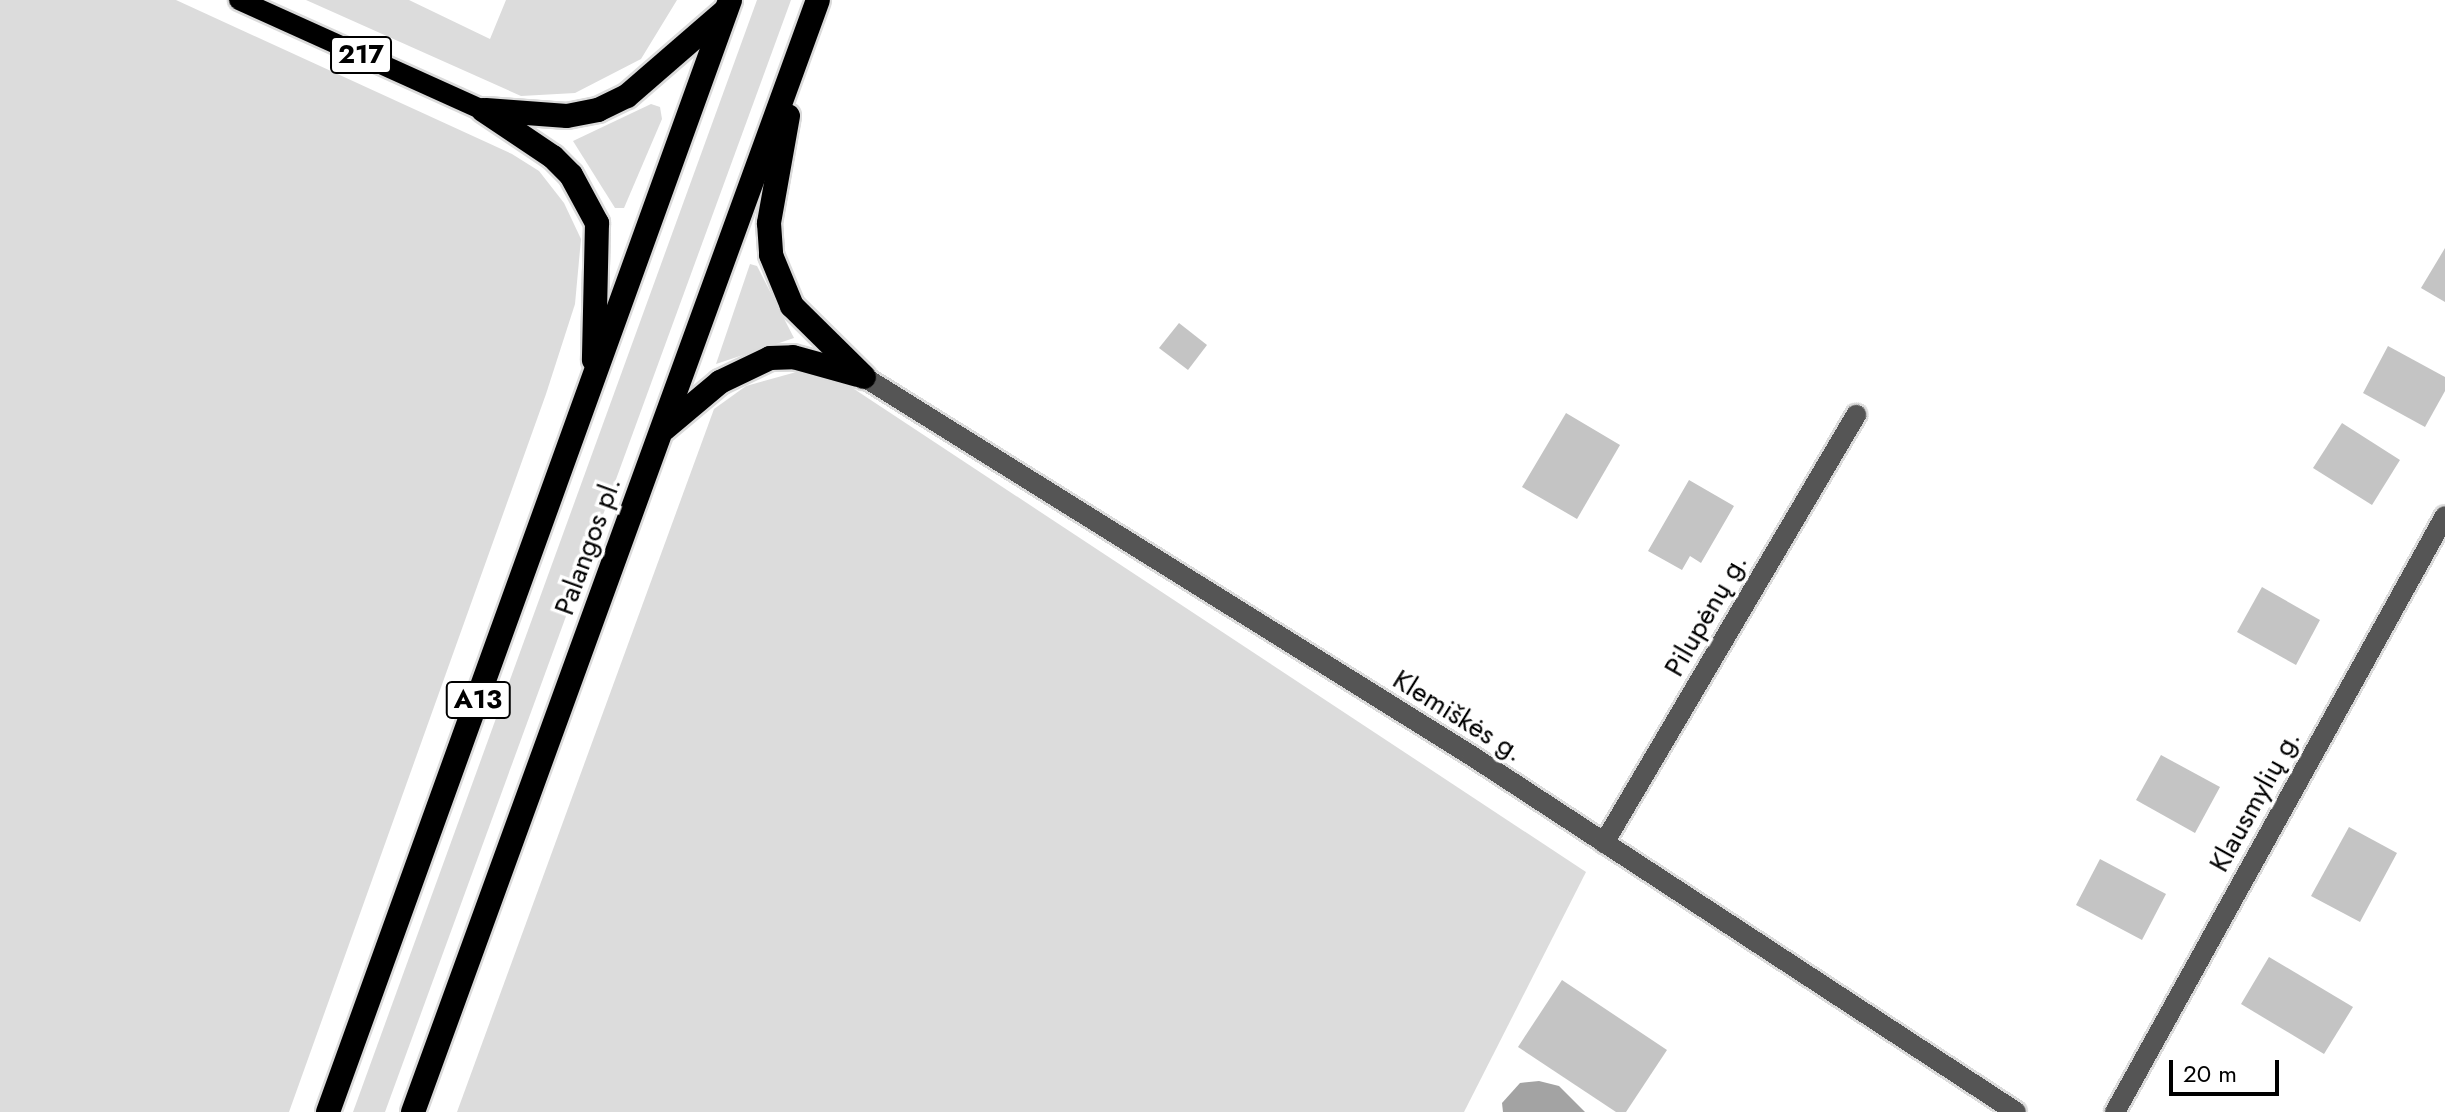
<!DOCTYPE html>
<html>
<head>
<meta charset="utf-8">
<style>
	body { margin:0 }
	#map { position:relative; width:2445px; height:1112px; overflow:hidden; background:#fff; font-family:Jost,sans-serif }
	div>[style] { position:absolute }
	[style*='--x'] { left:calc(var(--x)*1px); top:calc(var(--y)*1px); width:calc(var(--w)*1px); rotate:calc(var(--a)*1deg) }
	.green>* { inset:0; background:#dcdcdc }
	.water>* { inset:0; background:#a3a3a3 }
	.building>* { inset:0; background:#c4c4c4 }
	.roads { filter:drop-shadow(2px 0 #dbdbdb) drop-shadow(-2px 0 #dbdbdb) drop-shadow(0 2px #dbdbdb) drop-shadow(0 -2px #dbdbdb) }
	.minor>* { height:20px; margin:-10px; padding:0 10px; transform-origin:10px; border-radius:10px; background:#555 }
	.major>* { height:20px; margin:-10px; padding:0 10px; transform-origin:10px; border-radius:10px; background:#000 }
	.highway>* { height:24px; margin:-12px; padding:0 12px; transform-origin:12px; border-radius:12px; background:#000 }
	span { translate:-50% -50%; white-space:nowrap; text-align:center; line-height:1.15; -webkit-text-stroke:7px #fff; paint-order:stroke }
	.shield-label span { padding:2px 6px; background:#fff; border:2px solid; border-radius:6px; -webkit-text-stroke-width:0 }
	.shield-label { font-size:26px; color:#000; font-weight:700 }
	.street-label { font-size:28px; color:#000 }
	.scale { position:absolute; left:2169px; top:1060px; width:110px; height:36px; box-sizing:border-box; border:4px solid #000; border-top:0; padding-left:10px; font-size:24px; line-height:28px; white-space:nowrap; color:#000; -webkit-text-stroke:6px #fff; paint-order:stroke }
</style>
</head>
<body>
<div id="map">
	<div class="green">
		<i style="clip-path:polygon(0 0,176px 0,512px 154px,539px 171px,564px 203px,581px 239px,575px 304px,546px 394px,289px 1112px,0 1112px)"></i>
		<i style="clip-path:polygon(306px 0,409px 0,490px 39px,506px 0,677px 0,641px 59px,575px 93px,521px 96px)"></i>
		<i style="clip-path:polygon(757px 0,791px 0,385px 1112px,353px 1112px)"></i>
		<i style="clip-path:polygon(651px 104px,660px 107px,662px 119px,624px 208px,615px 208px,573px 141px)"></i>
		<i style="clip-path:polygon(750px 264px,757px 266px,794px 338px,716px 364px)"></i>
		<i style="clip-path:polygon(800px 371px,845px 383px,1586px 872px,1464px 1112px,457px 1112px,714px 409px,746px 386px)"></i>
	</div>
	<div class="water">
		<i style="clip-path:polygon(1539px 1081px,1559px 1086px,1585px 1112px,1503px 1112px,1502px 1103px,1520px 1083px)"></i>
	</div>
	<div class="building">
		<i style="clip-path:polygon(2445px 248px,2445px 302px,2421px 288px)"></i>
		<i style="clip-path:polygon(1179px 323px,1207px 345px,1188px 370px,1159px 348px)"></i>
		<i style="clip-path:polygon(2388px 346px,2445px 377px,2445px 391px,2425px 427px,2363px 393px)"></i>
		<i style="clip-path:polygon(1566px 413px,1620px 445px,1577px 519px,1522px 487px)"></i>
		<i style="clip-path:polygon(2342px 423px,2400px 460px,2372px 505px,2313px 468px)"></i>
		<i style="clip-path:polygon(1689px 480px,1734px 506px,1701px 563px,1690px 556px,1682px 570px,1648px 551px)"></i>
		<i style="clip-path:polygon(2262px 587px,2320px 620px,2296px 665px,2237px 632px)"></i>
		<i style="clip-path:polygon(2161px 755px,2220px 787px,2195px 833px,2136px 800px)"></i>
		<i style="clip-path:polygon(2349px 827px,2397px 853px,2360px 922px,2311px 896px)"></i>
		<i style="clip-path:polygon(2100px 859px,2166px 894px,2142px 940px,2076px 905px)"></i>
		<i style="clip-path:polygon(2269px 957px,2353px 1007px,2324px 1054px,2241px 1004px)"></i>
		<i style="clip-path:polygon(1562px 980px,1667px 1050px,1626px 1112px,1616px 1112px,1518px 1047px)"></i>
	</div>
	<div class="roads">
		<div class="minor">
			<i style="--x:864;--y:377;--w:716;--a:31.94"></i>
			<i style="--x:1472;--y:756;--w:650;--a:33.2"></i>
			<i style="--x:1604;--y:843;--w:497;--a:-59.5"></i>
			<i style="--x:2115;--y:1112;--w:681;--a:-61.03"></i>
		</div>
		<div class="major">
			<i style="--x:239;--y:0;--w:268;--a:24.3"></i>
		</div>
		<div class="highway">
			<i style="--x:483;--y:110;--w:84;--a:33.9"></i>
			<i style="--x:553;--y:157;--w:25;--a:45"></i>
			<i style="--x:571;--y:175;--w:55;--a:61.6"></i>
			<i style="--x:597;--y:223;--w:137;--a:91.3"></i>
			<i style="--x:486;--y:110;--w:81;--a:4.2"></i>
			<i style="--x:567;--y:116;--w:32;--a:-11"></i>
			<i style="--x:598;--y:110;--w:32;--a:-26"></i>
			<i style="--x:627;--y:96;--w:130;--a:-40.9"></i>
			<i style="--x:788;--y:116;--w:109;--a:100.1"></i>
			<i style="--x:769;--y:223;--w:32;--a:86"></i>
			<i style="--x:771;--y:255;--w:55;--a:67.6"></i>
			<i style="--x:792;--y:306;--w:101;--a:44.6"></i>
			<i style="--x:664;--y:429;--w:73;--a:-40"></i>
			<i style="--x:720;--y:382;--w:55;--a:-25.6"></i>
			<i style="--x:770;--y:358;--w:23;--a:-2"></i>
			<i style="--x:793;--y:357;--w:67;--a:15.5"></i>
			<i style="--x:328;--y:1112;--w:1182;--a:-70.12"></i>
			<i style="--x:413;--y:1112;--w:1183;--a:-69.99"></i>
		</div>
	</div>
	<div class="shield-label">
		<span style="left:361px;top:55px">217</span>
		<span style="left:478px;top:700px">A13</span>
	</div>
	<div class="street-label">
		<span style="left:588px;top:546px;rotate:-70deg">Palangos pl.</span>
		<span style="left:1706px;top:615px;rotate:-60deg">Pilupėnų g.</span>
		<span style="left:1458px;top:716px;rotate:32deg">Klemiškės g.</span>
		<span style="left:2255px;top:801px;rotate:-61deg">Klausmylių g.</span>
	</div>
	<div class="scale">20 m</div>
</div>
</body>
</html>
